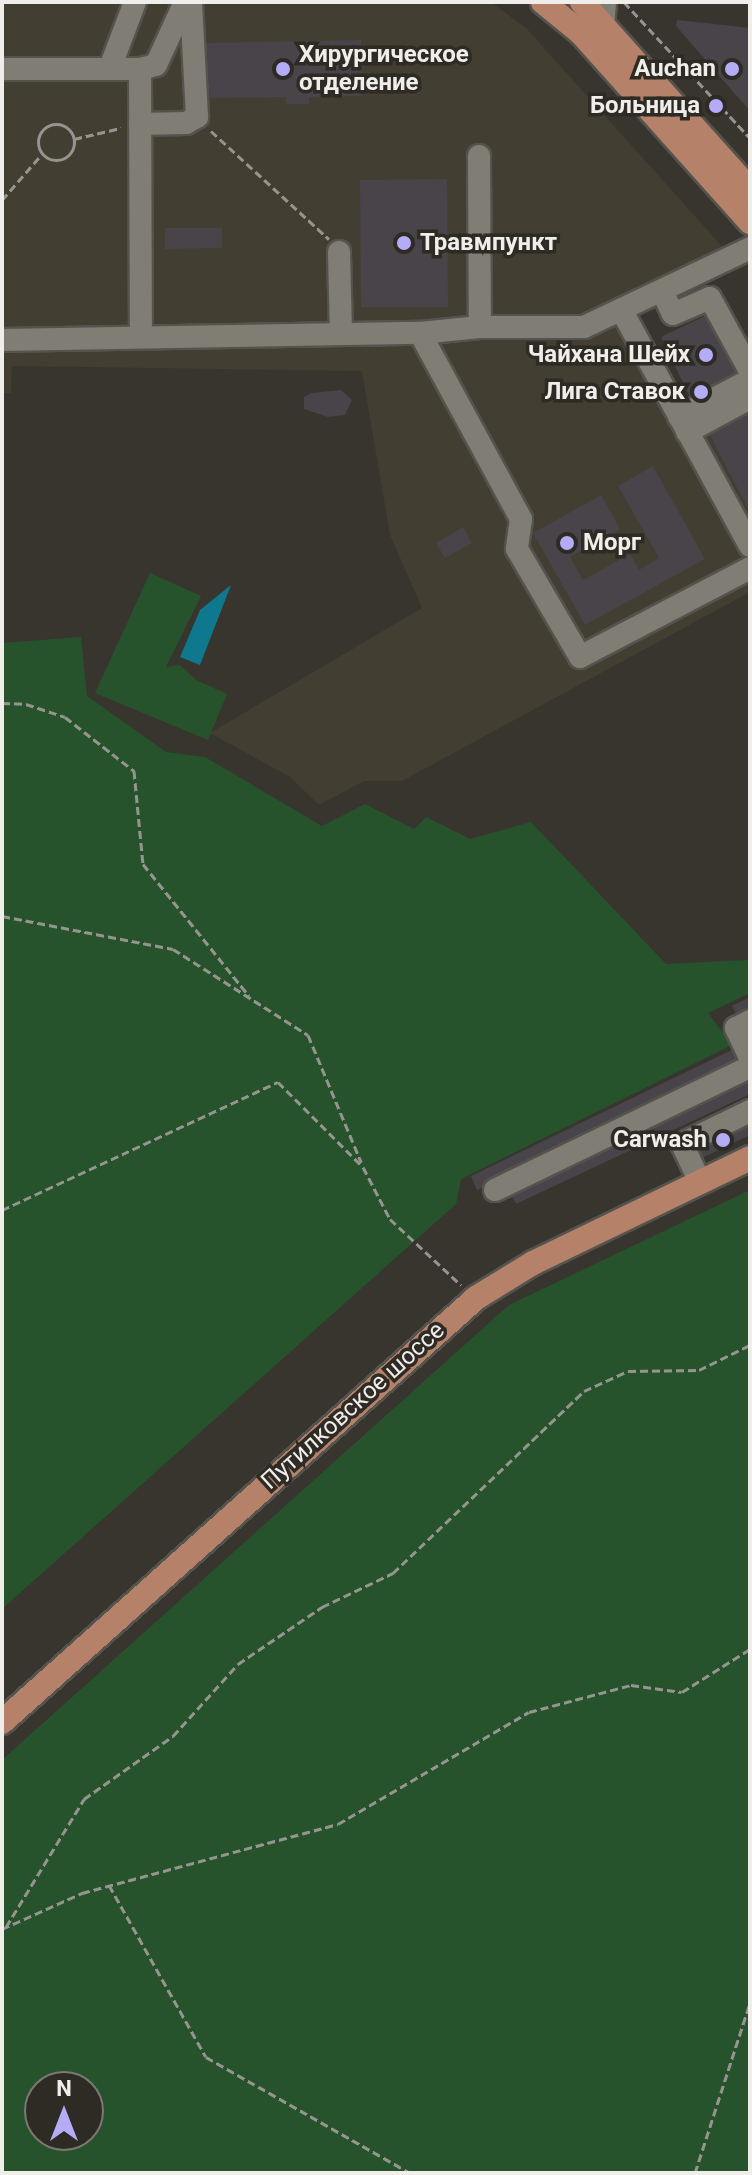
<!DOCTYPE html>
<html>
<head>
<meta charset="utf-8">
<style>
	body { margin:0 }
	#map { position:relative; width:752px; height:2175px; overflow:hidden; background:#38352f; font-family:Roboto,sans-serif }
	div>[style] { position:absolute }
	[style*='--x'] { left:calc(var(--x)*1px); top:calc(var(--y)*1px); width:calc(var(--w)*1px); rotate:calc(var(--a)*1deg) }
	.built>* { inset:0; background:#423e31 }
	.green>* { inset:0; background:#26532c }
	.water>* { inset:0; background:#0e798e }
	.building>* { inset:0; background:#48444a }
	.path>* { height:3px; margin-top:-1.5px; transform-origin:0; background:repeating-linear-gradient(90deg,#96948f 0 8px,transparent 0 12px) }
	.path>.ring { margin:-1.5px; padding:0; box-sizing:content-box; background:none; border:3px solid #96948f; border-radius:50% }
	.roads { filter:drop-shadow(2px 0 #55534e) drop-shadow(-2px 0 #55534e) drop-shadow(0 2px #55534e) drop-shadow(0 -2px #55534e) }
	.minor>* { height:22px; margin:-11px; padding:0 11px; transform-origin:11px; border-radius:11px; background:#807d75 }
	.major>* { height:24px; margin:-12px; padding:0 12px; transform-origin:12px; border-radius:12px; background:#b68169 }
	.dots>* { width:22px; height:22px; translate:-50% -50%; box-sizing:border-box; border:4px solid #2e2b25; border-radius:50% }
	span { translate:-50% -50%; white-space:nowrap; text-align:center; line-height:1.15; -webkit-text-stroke:7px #2e2b25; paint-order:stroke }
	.poi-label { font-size:24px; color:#f0eeea; font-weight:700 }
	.left { translate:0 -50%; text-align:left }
	.right { translate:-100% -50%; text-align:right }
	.street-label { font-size:24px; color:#f0eeea }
	.frame { position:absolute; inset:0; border:4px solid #f0eeea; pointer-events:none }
	.north { position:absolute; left:24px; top:2071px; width:80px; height:80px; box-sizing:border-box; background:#2e2b25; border:2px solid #7c7974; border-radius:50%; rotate:0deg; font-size:22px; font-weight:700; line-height:32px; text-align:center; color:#f0eeea }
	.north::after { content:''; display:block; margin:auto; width:28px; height:36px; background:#b5acf8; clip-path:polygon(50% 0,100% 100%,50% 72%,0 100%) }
</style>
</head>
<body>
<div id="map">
	<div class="built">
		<i style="clip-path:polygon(2px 2px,491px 2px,527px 29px,728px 253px,633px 314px,691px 418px,750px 387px,750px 592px,402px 781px,364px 781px,319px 805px,290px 777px,210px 733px,422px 608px,390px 535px,362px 371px,12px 366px,11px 393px,2px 393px)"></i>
	</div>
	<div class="green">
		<i style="clip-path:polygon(150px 573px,201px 596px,166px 667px,180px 665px,196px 680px,227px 694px,208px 740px,95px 693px)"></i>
		<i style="clip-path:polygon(81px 637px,87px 696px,166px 752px,205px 757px,322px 826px,365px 804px,414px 829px,426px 817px,470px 839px,531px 822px,666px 964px,750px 960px,750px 993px,708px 1013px,732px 1045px,461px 1179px,456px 1204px,2px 1609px,2px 643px)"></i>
		<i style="clip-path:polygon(evenodd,750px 1190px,750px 2173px,2px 2173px,2px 1760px,509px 1305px,750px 1190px,40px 2087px,88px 2087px,88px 2135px,40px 2135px,40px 2087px)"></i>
	</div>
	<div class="water">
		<i style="clip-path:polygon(231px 585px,200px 665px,180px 657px,200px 610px)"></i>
	</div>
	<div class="building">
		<i style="clip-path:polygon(677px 20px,750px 28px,750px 111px,676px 26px)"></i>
		<i style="clip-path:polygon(361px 40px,362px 96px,309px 97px,309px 104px,286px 104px,286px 97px,204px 98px,204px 43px)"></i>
		<i style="clip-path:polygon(447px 179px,448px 307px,361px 307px,360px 180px)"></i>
		<i style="clip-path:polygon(165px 228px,222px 228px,222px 248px,165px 249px)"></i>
		<i style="clip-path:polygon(713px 312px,745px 378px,693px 403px,661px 337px)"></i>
		<i style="clip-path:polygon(341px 390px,352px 400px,345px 415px,328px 417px,304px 409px,304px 397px,311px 393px)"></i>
		<i style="clip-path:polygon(748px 415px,750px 419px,750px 513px,710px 435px)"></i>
		<i style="clip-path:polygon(653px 466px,705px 559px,585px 625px,533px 533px,601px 495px,620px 529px,570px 557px,583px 580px,630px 554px,639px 570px,659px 558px,618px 486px)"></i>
		<i style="clip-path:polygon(463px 527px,472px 543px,445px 558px,436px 543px)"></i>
		<i style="clip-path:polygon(750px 997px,750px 1012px,738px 1018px,732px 1006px)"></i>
		<i style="clip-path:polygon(740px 1046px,747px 1060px,477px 1190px,471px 1176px)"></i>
		<i style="clip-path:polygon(750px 1077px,750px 1094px,516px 1204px,509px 1190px)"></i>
		<i style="clip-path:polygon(750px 1120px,750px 1135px,702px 1158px,696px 1146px)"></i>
	</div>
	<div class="path">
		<i style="--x:624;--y:2;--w:185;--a:47.2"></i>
		<i class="ring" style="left:38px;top:124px;width:33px;height:33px"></i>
		<i style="--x:211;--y:131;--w:160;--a:42.5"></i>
		<i style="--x:74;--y:139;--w:48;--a:-13.2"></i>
		<i style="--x:2;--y:200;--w:61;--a:-49"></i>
		<i style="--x:2;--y:703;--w:24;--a:2"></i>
		<i style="--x:26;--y:704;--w:41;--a:18.4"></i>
		<i style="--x:65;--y:717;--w:88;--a:38"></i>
		<i style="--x:134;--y:771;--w:93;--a:84.5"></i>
		<i style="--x:143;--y:864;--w:169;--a:51.2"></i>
		<i style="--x:2;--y:916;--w:174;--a:10.9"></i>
		<i style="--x:173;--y:949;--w:160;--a:32.5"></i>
		<i style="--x:308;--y:1035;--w:138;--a:67.3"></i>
		<i style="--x:2;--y:1210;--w:304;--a:-24.9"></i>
		<i style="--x:278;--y:1082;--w:120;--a:45"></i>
		<i style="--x:363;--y:1167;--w:59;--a:62.6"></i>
		<i style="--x:390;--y:1219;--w:97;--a:42.9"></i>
		<i style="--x:109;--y:1885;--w:197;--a:60.6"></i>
		<i style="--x:206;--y:2057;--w:235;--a:29.6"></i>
		<i style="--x:6;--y:1927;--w:150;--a:-58.6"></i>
		<i style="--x:84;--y:1799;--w:109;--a:-35.3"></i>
		<i style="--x:173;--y:1736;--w:97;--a:-47.9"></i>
		<i style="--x:238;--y:1664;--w:102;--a:-34.2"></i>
		<i style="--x:322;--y:1607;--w:79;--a:-25.6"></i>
		<i style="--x:393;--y:1573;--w:264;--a:-43.6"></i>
		<i style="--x:584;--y:1391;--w:48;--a:-24.4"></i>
		<i style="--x:628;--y:1371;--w:71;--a:-0.8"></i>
		<i style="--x:699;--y:1370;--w:57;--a:-26.1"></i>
		<i style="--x:2;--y:1929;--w:88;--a:-24.2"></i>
		<i style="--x:82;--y:1893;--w:265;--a:-15.1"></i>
		<i style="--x:338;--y:1824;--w:221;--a:-30.4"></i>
		<i style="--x:529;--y:1712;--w:106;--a:-14.8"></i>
		<i style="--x:631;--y:1685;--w:51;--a:7.8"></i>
		<i style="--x:682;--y:1692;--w:80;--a:-32.3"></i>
		<i style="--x:695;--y:2173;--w:179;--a:-72.1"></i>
	</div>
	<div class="roads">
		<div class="minor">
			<i style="--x:603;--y:26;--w:24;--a:-85"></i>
			<i style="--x:110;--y:68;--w:71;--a:-69.3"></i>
			<i style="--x:2;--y:69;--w:138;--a:0"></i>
			<i style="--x:140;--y:69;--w:265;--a:89.8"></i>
			<i style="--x:140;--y:69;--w:16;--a:-14"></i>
			<i style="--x:156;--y:65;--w:69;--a:-65.3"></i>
			<i style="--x:140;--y:124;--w:46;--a:-1.2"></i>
			<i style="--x:186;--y:123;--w:13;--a:-29"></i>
			<i style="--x:197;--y:117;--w:115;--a:-93"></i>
			<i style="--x:479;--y:156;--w:171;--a:89.7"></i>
			<i style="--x:480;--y:327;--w:104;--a:0"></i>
			<i style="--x:584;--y:327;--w:184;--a:-25.4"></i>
			<i style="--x:339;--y:252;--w:81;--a:88.6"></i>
			<i style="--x:663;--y:293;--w:23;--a:65"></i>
			<i style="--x:673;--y:314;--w:40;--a:-23.4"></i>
			<i style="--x:710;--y:298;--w:83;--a:61.3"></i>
			<i style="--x:623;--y:313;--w:265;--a:61.4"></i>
			<i style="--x:420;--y:333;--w:212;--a:61.5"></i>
			<i style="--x:521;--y:519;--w:30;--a:98"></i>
			<i style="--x:517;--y:549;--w:125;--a:59.7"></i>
			<i style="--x:580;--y:657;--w:192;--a:-27.6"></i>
			<i style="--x:2;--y:340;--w:418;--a:-1"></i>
			<i style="--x:420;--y:333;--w:60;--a:-5.7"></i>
			<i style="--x:679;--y:417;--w:80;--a:-27.5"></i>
			<i style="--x:687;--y:432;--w:72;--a:-28.4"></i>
			<i style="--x:750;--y:1021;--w:16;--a:153"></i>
			<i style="--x:736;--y:1028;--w:33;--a:65"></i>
			<i style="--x:700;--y:1182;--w:42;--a:-115.3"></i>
			<i style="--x:682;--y:1144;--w:76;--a:-25.9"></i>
			<i style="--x:495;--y:1190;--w:283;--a:-25.8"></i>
		</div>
		<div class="major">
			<i style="--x:543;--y:2;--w:49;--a:39.2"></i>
			<i style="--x:581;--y:33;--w:254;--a:48.2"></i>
			<i style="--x:582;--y:2;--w:252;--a:48.2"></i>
			<i style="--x:2;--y:1722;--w:636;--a:-41.81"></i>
			<i style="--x:476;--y:1298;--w:67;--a:-31.6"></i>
			<i style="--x:533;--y:1263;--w:241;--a:-25.8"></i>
		</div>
	</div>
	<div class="dots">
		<i style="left:283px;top:69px;background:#b5acf8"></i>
		<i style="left:732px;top:69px;background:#b5acf8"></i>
		<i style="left:716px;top:106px;background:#b5acf8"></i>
		<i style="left:404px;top:243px;background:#b5acf8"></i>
		<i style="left:706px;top:355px;background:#b5acf8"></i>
		<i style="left:701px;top:392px;background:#b5acf8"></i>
		<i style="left:567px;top:543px;background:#b5acf8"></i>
		<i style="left:723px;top:1140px;background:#b5acf8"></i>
	</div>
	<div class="poi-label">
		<span class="left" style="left:299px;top:69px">Хирургическое<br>отделение</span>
		<span class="right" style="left:716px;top:69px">Auchan</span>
		<span class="right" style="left:700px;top:106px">Больница</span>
		<span class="left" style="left:420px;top:243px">Травмпункт</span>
		<span class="right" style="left:690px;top:355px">Чайхана Шейх</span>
		<span class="right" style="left:685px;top:392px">Лига Ставок</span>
		<span class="left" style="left:583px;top:543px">Морг</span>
		<span class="right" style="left:707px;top:1140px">Carwash</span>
	</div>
	<div class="street-label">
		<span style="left:353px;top:1406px;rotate:-42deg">Путилковское шоссе</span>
	</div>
	<div class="frame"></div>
	<div class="north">N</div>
</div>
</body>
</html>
